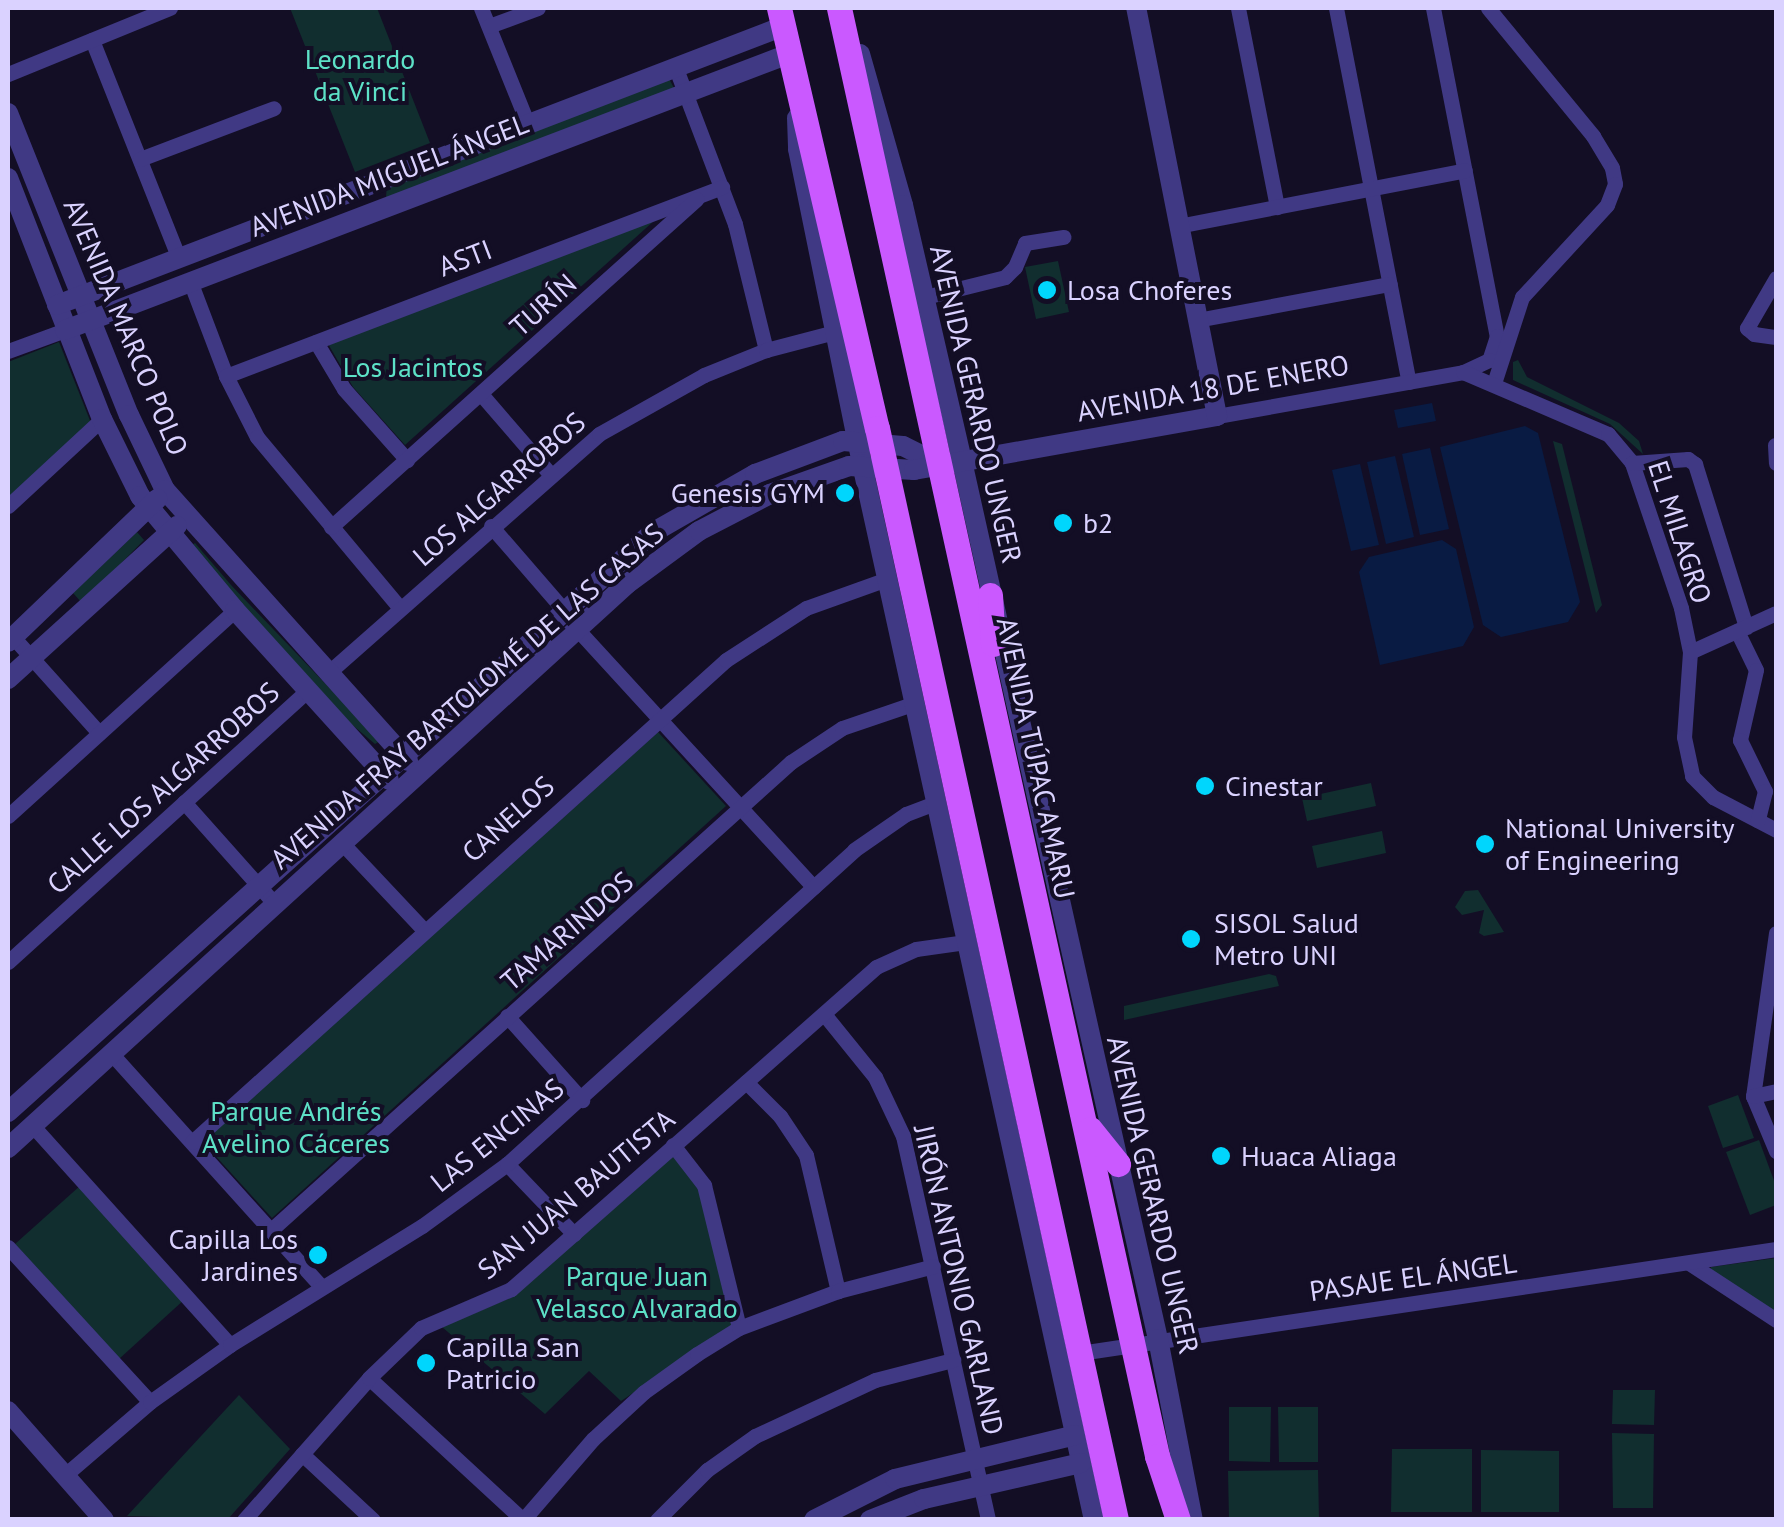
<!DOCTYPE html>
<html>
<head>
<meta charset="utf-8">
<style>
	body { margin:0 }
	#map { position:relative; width:1784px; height:1527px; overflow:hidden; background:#130e25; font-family:"PT Sans",sans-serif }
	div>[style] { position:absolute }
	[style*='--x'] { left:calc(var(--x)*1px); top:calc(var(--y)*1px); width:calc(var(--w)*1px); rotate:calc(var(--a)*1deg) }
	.green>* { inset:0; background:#112e2f }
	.water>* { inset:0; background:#091b43 }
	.minor>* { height:15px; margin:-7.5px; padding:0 7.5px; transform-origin:7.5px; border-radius:7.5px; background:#403984 }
	.tertiary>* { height:20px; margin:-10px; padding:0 10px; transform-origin:10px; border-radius:10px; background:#403984 }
	.primary>* { height:25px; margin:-12.5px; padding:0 12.5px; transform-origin:12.5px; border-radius:12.5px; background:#ca59ff }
	.dots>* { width:28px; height:28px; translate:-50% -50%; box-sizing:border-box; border:5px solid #130e25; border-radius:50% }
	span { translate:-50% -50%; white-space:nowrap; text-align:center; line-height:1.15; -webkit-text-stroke:8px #130e25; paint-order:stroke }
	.park-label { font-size:28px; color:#5de1c7 }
	.street-label { font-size:28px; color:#dad2ff }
	.poi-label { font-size:28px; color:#dad2ff }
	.left { translate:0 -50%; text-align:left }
	.right { translate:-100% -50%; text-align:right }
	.frame { position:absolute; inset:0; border:10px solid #dad2ff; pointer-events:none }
</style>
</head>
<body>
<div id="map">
	<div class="green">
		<i style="clip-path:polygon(290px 8px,377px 8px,430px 143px,355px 172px)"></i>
		<i style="clip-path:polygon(667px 75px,674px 88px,386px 198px,387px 181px)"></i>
		<i style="clip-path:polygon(655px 220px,405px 445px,353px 387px,327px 342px)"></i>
		<i style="clip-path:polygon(1058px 261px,1069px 312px,1036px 319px,1025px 267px)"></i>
		<i style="clip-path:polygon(59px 342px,91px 423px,8px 498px,8px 362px)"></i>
		<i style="clip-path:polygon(1518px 360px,1527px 377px,1619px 423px,1639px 441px,1643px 454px,1610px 424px,1513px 380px,1513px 362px)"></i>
		<i style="clip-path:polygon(1553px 441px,1562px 444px,1602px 605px,1596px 613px)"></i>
		<i style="clip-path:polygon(137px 532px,144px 540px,82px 603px,73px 593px)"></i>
		<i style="clip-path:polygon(195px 543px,231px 585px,380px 741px,375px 744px,318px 696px,189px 547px)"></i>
		<i style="clip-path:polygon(658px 732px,726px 806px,272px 1218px,203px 1142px)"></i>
		<i style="clip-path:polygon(1371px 783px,1376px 806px,1307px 821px,1302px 798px)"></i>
		<i style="clip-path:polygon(1382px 831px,1386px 853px,1317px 868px,1312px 846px)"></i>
		<i style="clip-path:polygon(1478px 890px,1504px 932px,1484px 936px,1479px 933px,1484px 910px,1462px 915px,1455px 907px,1465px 891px)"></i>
		<i style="clip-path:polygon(1269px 974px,1276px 976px,1279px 986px,1124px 1020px,1124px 1006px)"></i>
		<i style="clip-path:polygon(1738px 1095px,1754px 1138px,1723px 1148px,1708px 1106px)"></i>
		<i style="clip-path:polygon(1759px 1140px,1776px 1186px,1776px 1205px,1750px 1215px,1726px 1152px)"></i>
		<i style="clip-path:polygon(674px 1155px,702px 1189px,734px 1321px,731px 1328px,621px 1401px,589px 1371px,545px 1414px,442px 1327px,510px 1298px)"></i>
		<i style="clip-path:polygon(81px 1185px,185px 1299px,119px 1359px,15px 1244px)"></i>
		<i style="clip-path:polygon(1776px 1258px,1776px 1312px,1711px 1272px,1711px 1267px)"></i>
		<i style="clip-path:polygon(1613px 1390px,1655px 1390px,1654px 1425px,1612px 1424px)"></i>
		<i style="clip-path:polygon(239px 1395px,290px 1449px,228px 1519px,127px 1516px)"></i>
		<i style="clip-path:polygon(1229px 1407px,1271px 1407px,1270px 1462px,1229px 1461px)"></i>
		<i style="clip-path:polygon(1278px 1407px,1318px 1407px,1318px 1462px,1279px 1462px)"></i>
		<i style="clip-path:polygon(1612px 1433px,1654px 1434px,1653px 1508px,1613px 1508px)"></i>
		<i style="clip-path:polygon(1392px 1449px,1472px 1449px,1472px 1512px,1391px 1512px)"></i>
		<i style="clip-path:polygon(1481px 1450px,1559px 1451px,1559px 1512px,1481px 1512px)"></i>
		<i style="clip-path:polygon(1318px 1470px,1319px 1519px,1229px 1519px,1228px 1471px)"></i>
	</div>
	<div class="water">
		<i style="clip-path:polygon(1432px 403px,1436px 421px,1398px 428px,1394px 410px)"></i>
		<i style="clip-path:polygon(1525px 426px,1538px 433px,1580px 602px,1568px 622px,1501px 637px,1483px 625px,1440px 447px)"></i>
		<i style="clip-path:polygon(1430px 448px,1449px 529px,1420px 535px,1402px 454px)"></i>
		<i style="clip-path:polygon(1395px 456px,1414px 537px,1386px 544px,1367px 462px)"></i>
		<i style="clip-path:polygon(1360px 464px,1379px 545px,1351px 551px,1332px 470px)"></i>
		<i style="clip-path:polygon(1442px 540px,1456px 549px,1474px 627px,1463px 646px,1380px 665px,1359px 572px,1369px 557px)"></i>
	</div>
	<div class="minor">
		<i style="--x:481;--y:8;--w:123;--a:68"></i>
		<i style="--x:1238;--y:8;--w:203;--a:78.9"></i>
		<i style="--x:1336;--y:8;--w:381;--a:79"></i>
		<i style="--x:1433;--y:8;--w:334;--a:79"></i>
		<i style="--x:1497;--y:336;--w:25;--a:108"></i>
		<i style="--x:1489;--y:360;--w:29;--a:155"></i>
		<i style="--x:1488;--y:8;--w:166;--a:50.6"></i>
		<i style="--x:1593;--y:136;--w:37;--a:59"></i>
		<i style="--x:1612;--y:168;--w:16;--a:79"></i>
		<i style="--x:1615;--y:184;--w:22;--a:111"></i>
		<i style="--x:1607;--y:205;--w:125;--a:132.7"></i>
		<i style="--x:1522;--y:297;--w:90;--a:108"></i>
		<i style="--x:489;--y:26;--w:52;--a:-20.2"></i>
		<i style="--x:92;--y:40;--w:232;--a:68.3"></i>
		<i style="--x:675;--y:66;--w:169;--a:69.2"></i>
		<i style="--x:735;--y:224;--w:130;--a:76.2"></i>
		<i style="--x:8;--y:74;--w:175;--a:-22.2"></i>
		<i style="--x:140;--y:159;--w:143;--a:-20.8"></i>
		<i style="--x:1178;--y:226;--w:292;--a:-11"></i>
		<i style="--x:1776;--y:278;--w:58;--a:120.1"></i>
		<i style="--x:1747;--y:328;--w:9;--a:41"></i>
		<i style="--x:1754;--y:334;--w:22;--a:8"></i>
		<i style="--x:190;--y:281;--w:102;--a:69.2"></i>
		<i style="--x:226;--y:376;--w:68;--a:63.1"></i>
		<i style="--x:257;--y:437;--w:223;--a:50.1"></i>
		<i style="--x:925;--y:297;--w:82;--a:-14"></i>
		<i style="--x:1005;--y:277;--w:14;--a:-45"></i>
		<i style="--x:1015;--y:267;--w:26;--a:-67"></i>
		<i style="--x:1025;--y:243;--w:39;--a:-9"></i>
		<i style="--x:1197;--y:320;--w:196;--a:-10.6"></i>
		<i style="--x:316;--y:342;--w:55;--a:59.2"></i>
		<i style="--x:344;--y:389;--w:95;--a:48.4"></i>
		<i style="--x:8;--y:351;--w:61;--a:-20.2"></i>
		<i style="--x:226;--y:376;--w:531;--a:-20.86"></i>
		<i style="--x:481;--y:394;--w:106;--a:49.2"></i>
		<i style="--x:1217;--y:416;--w:250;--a:-10.1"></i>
		<i style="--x:1463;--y:372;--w:158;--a:23.2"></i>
		<i style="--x:1608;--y:434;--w:38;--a:50"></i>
		<i style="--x:1632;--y:463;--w:153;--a:71.3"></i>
		<i style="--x:1681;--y:608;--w:45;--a:78.4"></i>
		<i style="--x:1690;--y:652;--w:85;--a:94"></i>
		<i style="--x:1684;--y:737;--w:40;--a:78"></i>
		<i style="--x:1692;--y:776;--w:30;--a:45"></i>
		<i style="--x:1713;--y:797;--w:71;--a:27.6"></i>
		<i style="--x:1775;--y:445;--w:18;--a:87"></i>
		<i style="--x:1632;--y:463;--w:56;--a:-4.1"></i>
		<i style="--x:1688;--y:459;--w:9;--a:36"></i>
		<i style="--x:1695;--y:464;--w:171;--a:72.6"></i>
		<i style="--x:8;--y:506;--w:128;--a:-42.8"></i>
		<i style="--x:491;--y:526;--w:110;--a:49.1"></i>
		<i style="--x:331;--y:527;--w:491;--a:-41.9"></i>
		<i style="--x:577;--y:629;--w:350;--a:47.5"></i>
		<i style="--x:1737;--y:631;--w:43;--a:64"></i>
		<i style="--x:1756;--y:670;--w:72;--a:102.9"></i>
		<i style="--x:1740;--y:740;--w:57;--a:63.9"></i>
		<i style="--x:1765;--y:791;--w:30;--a:104"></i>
		<i style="--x:13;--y:637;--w:129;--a:48.1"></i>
		<i style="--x:1690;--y:652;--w:94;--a:-24.4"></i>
		<i style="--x:328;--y:673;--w:361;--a:-41.4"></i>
		<i style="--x:599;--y:434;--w:120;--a:-29.3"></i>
		<i style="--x:704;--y:375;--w:67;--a:-22"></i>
		<i style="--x:766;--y:350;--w:71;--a:-14.6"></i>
		<i style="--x:184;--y:802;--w:135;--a:48.3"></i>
		<i style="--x:8;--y:816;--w:307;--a:-42.2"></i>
		<i style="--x:341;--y:842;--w:120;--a:46.7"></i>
		<i style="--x:1776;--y:933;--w:165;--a:98"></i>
		<i style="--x:1753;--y:1096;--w:60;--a:67.3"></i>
		<i style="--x:8;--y:962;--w:404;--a:-42.2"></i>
		<i style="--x:824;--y:1014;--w:81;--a:51"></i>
		<i style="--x:875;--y:1077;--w:65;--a:64.6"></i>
		<i style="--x:903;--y:1136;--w:393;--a:77.5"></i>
		<i style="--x:507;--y:1016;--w:113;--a:48.2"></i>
		<i style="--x:110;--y:1052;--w:315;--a:48"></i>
		<i style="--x:746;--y:1082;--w:48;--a:45"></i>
		<i style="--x:780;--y:1116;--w:47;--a:56.3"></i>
		<i style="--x:806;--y:1155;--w:140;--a:76.8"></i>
		<i style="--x:1753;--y:1096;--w:24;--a:-12"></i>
		<i style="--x:32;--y:1125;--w:296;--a:48"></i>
		<i style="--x:192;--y:1142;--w:719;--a:-42.07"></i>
		<i style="--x:726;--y:660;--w:95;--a:-33"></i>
		<i style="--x:806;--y:608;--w:86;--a:-19.7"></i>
		<i style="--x:673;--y:1145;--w:51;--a:52.2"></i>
		<i style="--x:704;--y:1185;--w:147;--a:76.2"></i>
		<i style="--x:507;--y:1164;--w:97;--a:46.3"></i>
		<i style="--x:271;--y:1230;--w:700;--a:-41.99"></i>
		<i style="--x:791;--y:762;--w:61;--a:-33.7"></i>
		<i style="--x:842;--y:728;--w:77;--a:-18.9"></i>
		<i style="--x:8;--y:1247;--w:210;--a:47.5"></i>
		<i style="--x:1689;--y:1263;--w:104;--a:33.2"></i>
		<i style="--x:1073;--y:1354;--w:711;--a:-8.49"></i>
		<i style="--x:369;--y:1378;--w:209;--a:42.7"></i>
		<i style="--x:302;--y:1454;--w:97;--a:42.9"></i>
		<i style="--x:65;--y:1475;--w:112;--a:-40.7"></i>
		<i style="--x:150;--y:1402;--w:98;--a:-35.5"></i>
		<i style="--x:230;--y:1345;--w:226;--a:-31.8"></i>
		<i style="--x:422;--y:1226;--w:105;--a:-36.1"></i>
		<i style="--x:507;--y:1164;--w:468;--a:-42.1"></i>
		<i style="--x:854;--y:850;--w:63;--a:-34.7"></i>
		<i style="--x:906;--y:814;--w:31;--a:-21"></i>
		<i style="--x:244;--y:1520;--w:189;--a:-48.6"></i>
		<i style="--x:369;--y:1378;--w:72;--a:-43.9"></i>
		<i style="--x:421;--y:1328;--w:98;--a:-23.4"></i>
		<i style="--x:511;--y:1289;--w:487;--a:-41.4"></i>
		<i style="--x:876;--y:967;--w:44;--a:-24.2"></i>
		<i style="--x:916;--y:949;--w:50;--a:-8"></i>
		<i style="--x:523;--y:1520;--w:107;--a:-49.2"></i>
		<i style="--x:593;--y:1439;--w:69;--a:-42.7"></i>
		<i style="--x:644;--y:1392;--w:65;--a:-35.6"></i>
		<i style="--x:697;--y:1354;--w:49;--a:-31.8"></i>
		<i style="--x:739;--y:1328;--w:106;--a:-20.5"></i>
		<i style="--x:838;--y:1291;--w:98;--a:-14.7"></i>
		<i style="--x:657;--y:1520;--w:71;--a:-45"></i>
		<i style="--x:707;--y:1470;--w:59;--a:-35.3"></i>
		<i style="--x:755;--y:1436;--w:132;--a:-25"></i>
		<i style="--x:875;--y:1380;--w:81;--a:-14.4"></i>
	</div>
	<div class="tertiary">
		<i style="--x:860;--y:54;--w:157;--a:74.1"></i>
		<i style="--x:903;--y:205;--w:263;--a:77"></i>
		<i style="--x:962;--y:461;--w:900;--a:77.42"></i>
		<i style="--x:1158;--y:1339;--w:184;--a:79.1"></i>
		<i style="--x:8;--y:113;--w:325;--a:68.2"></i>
		<i style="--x:129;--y:415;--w:83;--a:64.4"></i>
		<i style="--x:165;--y:490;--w:364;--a:48.1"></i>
		<i style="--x:797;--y:118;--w:31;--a:88"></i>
		<i style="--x:798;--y:149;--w:321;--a:78.5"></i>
		<i style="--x:862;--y:464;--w:1081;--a:77.61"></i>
		<i style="--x:8;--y:178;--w:259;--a:68.7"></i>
		<i style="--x:102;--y:419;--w:86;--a:63.7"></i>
		<i style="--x:140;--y:496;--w:148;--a:50.2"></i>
		<i style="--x:235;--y:610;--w:229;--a:47.8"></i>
		<i style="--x:57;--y:305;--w:779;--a:-21"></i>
		<i style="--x:65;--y:330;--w:777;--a:-20.88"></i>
		<i style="--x:8;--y:642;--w:207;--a:-43.8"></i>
		<i style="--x:8;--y:679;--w:228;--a:-42.2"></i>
		<i style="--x:8;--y:1112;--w:866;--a:-41.96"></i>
		<i style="--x:652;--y:533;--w:119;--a:-29.8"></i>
		<i style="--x:755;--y:474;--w:94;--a:-20.6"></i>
		<i style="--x:843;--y:441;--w:60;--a:4.8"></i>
		<i style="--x:903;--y:446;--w:42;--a:26.6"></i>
		<i style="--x:8;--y:1148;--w:837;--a:-42.34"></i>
		<i style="--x:627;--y:584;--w:89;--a:-36.4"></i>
		<i style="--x:699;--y:531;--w:80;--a:-27.5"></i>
		<i style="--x:770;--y:494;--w:84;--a:-19.5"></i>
		<i style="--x:849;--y:466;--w:65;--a:3.5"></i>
		<i style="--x:914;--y:470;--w:308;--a:-10.1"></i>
		<i style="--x:1217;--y:416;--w:416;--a:-101.2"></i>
		<i style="--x:8;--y:1411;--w:145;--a:48.6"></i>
		<i style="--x:814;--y:1520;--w:91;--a:-26.8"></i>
		<i style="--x:895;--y:1479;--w:185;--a:-13.7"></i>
		<i style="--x:870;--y:1520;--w:58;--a:-21.3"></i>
		<i style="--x:924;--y:1499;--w:161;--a:-12.9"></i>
	</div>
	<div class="primary">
		<i style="--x:779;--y:8;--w:431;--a:76.9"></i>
		<i style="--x:877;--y:428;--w:1118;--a:77.65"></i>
		<i style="--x:839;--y:8;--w:1483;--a:77.61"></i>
		<i style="--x:1157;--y:1456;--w:67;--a:71.8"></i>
		<i style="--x:990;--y:595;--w:49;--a:86.5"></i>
		<i style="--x:1090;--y:1129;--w:45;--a:51.3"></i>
	</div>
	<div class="dots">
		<i style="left:1047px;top:290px;background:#00d6fd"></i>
		<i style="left:845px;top:493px;background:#00d6fd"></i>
		<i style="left:1063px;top:523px;background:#00d6fd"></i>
		<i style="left:1205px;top:786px;background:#00d6fd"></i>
		<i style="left:1485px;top:844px;background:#00d6fd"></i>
		<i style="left:1191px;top:939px;background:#00d6fd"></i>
		<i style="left:1221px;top:1156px;background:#00d6fd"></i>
		<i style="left:318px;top:1255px;background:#00d6fd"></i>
		<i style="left:426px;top:1363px;background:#00d6fd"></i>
	</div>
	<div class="park-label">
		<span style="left:360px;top:75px">Leonardo<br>da Vinci</span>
		<span style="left:413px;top:367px">Los Jacintos</span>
		<span style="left:296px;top:1127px">Parque Andrés<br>Avelino Cáceres</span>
		<span style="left:637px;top:1292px">Parque Juan<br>Velasco Alvarado</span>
	</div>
	<div class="street-label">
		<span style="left:389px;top:175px;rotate:-21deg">AVENIDA MIGUEL ÁNGEL</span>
		<span style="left:465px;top:258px;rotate:-21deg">ASTI</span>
		<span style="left:543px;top:305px;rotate:-42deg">TURÍN</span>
		<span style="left:126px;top:327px;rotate:67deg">AVENIDA MARCO POLO</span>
		<span style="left:1213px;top:388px;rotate:-10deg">AVENIDA 18 DE ENERO</span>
		<span style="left:976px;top:404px;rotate:77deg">AVENIDA GERARDO UNGER</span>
		<span style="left:499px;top:489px;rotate:-41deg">LOS ALGARROBOS</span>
		<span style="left:1680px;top:532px;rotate:72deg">EL MILAGRO</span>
		<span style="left:467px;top:696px;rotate:-41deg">AVENIDA FRAY BARTOLOMÉ DE LAS CASAS</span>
		<span style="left:1036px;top:758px;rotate:78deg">AVENIDA TÚPAC AMARU</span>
		<span style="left:163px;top:788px;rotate:-42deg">CALLE LOS ALGARROBOS</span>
		<span style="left:508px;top:819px;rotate:-42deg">CANELOS</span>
		<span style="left:567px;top:931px;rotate:-41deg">TAMARINDOS</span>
		<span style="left:497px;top:1135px;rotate:-39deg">LAS ENCINAS</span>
		<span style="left:576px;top:1194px;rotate:-40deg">SAN JUAN BAUTISTA</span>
		<span style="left:1153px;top:1195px;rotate:77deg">AVENIDA GERARDO UNGER</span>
		<span style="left:1413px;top:1277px;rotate:-8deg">PASAJE EL ÁNGEL</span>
		<span style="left:959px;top:1280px;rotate:77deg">JIRÓN ANTONIO GARLAND</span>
	</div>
	<div class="poi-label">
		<span class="left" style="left:1067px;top:290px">Losa Choferes</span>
		<span class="right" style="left:825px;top:493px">Genesis GYM</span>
		<span class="left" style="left:1083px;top:523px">b2</span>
		<span class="left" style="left:1225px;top:786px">Cinestar</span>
		<span class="left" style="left:1505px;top:844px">National University<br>of Engineering</span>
		<span class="left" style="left:1214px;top:939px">SISOL Salud<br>Metro UNI</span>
		<span class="left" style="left:1241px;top:1156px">Huaca Aliaga</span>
		<span class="right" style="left:298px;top:1255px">Capilla Los<br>Jardines</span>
		<span class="left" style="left:446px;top:1363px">Capilla San<br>Patricio</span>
	</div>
	<div class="frame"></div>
</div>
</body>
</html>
